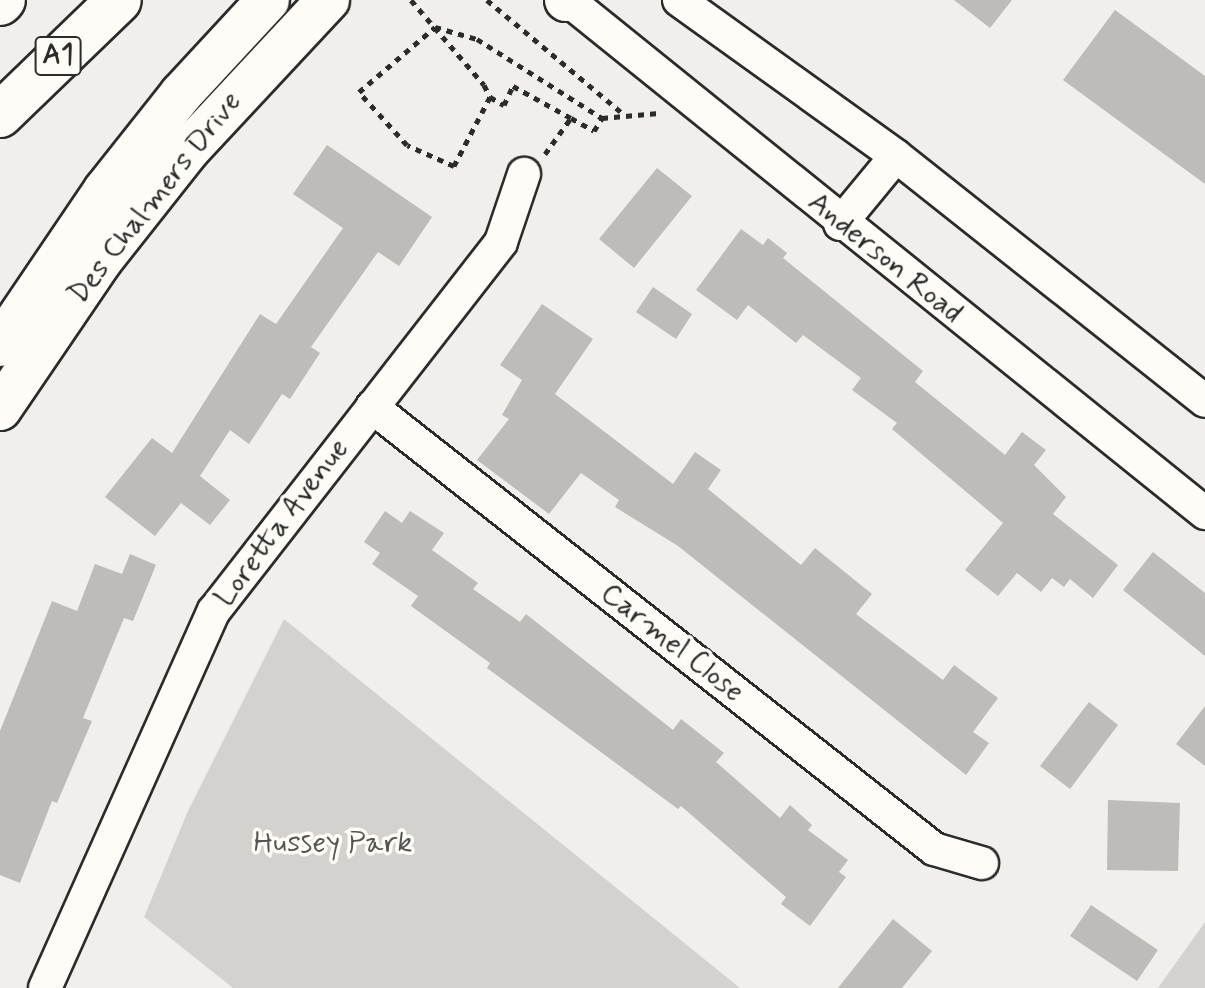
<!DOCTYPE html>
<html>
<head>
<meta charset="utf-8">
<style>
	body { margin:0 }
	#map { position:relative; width:1205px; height:988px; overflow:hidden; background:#f0efeb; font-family:Mynerve,sans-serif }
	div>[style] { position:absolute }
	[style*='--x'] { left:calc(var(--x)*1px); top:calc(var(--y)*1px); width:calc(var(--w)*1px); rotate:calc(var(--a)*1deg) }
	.green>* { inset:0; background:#d3d2cf }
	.building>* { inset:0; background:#bdbcb8 }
	.path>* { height:5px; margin-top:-2.5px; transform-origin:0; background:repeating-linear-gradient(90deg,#2b2b2b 0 6px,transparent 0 12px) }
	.roads { filter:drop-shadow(2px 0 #2b2b2b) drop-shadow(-2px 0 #2b2b2b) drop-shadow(0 2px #2b2b2b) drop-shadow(0 -2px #2b2b2b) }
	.minor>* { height:32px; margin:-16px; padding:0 16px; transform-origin:16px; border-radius:16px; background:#fdfcf7 }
	.major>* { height:42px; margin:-21px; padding:0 21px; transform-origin:21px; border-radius:21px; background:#fdfcf7 }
	.highway>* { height:44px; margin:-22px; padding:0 22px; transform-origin:22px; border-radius:22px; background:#fdfcf7 }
	.path-bridge>* { height:5px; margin-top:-2.5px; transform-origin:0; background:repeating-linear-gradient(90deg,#2b2b2b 0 6px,transparent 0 12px) }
	span { translate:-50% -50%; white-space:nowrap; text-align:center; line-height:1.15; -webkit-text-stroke:7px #fdfcf7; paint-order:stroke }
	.shield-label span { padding:2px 6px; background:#fdfcf7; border:2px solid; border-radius:6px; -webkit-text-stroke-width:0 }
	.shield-label { font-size:28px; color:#2b2b2b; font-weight:700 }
	.street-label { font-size:30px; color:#2b2b2b }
	.park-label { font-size:30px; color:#555554 }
</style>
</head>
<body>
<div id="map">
	<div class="green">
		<i style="clip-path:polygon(284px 619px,740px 988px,233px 988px,144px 917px,188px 811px)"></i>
		<i style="clip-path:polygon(1205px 922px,1205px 988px,1158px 988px)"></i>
	</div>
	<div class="building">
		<i style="clip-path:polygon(954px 0,1012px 0,990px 28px)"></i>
		<i style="clip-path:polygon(1115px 10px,1205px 76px,1205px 184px,1063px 80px)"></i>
		<i style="clip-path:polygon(327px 145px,432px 217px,399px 266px,378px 252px,311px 347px,320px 353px,290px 399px,282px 394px,249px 444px,230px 430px,200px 476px,230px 500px,210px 525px,181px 503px,155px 536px,105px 497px,152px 438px,172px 453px,260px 314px,276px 324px,343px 228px,293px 194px)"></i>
		<i style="clip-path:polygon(657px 168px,692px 196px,634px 268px,599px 239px)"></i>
		<i style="clip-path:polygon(741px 229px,763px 245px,768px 238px,787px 253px,783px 258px,923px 371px,915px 382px,1005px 455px,1022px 432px,1046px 450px,1034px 465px,1066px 497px,1053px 514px,1118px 565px,1093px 598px,1070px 579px,1064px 587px,1052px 578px,1041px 592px,1017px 573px,998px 596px,965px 570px,1003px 523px,892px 429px,897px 423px,852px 390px,861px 378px,803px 335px,796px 343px,748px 305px,737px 320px,696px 290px)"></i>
		<i style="clip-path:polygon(653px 287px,692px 314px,676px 339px,636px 312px)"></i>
		<i style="clip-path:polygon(542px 304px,593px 339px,555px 394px,673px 484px,695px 452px,721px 470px,708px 489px,801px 565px,815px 548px,872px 594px,856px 614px,943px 680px,954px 665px,998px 698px,973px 732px,989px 743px,966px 775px,678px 546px,615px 507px,619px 500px,581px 473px,549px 514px,477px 460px,509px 419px,502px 415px,522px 380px,500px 365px)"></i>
		<i style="clip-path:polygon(385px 511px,402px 523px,410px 511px,444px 533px,432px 550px,478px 583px,473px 589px,520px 622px,526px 614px,673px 730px,681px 719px,724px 753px,716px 762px,780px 818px,790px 805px,812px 825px,808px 830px,848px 860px,839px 872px,846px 877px,810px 926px,781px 904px,786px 897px,681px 806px,678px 809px,487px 668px,490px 663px,411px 606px,418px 596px,372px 564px,380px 553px,364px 542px)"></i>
		<i style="clip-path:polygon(1153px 552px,1205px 593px,1205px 656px,1123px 590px)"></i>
		<i style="clip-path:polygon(130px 554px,156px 565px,133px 621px,124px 618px,83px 718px,92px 721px,57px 803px,52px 801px,20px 883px,0 875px,0 731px,52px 601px,77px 611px,95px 564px,122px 574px)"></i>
		<i style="clip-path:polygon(1089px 702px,1118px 725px,1070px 789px,1040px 766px)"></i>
		<i style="clip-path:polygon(1205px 706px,1205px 766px,1176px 744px)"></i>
		<i style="clip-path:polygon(1108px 800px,1180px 803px,1178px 871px,1107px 870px)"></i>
		<i style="clip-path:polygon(1091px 905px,1158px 950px,1137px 981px,1070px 936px)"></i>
		<i style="clip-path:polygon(893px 919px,932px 951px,902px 988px,838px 988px)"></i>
	</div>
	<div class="path">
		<i style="--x:487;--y:0;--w:176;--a:39.9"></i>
		<i style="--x:484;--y:85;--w:13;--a:63"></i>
		<i style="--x:490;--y:97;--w:78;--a:117.6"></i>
		<i style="--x:454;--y:166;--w:51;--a:-155.9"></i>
		<i style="--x:407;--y:145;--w:72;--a:-132.2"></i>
		<i style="--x:359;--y:92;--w:100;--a:-40.5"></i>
		<i style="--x:435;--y:27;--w:44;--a:15.9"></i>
		<i style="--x:477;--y:39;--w:148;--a:32.3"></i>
		<i style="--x:602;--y:118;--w:57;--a:-5"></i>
		<i style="--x:490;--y:97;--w:16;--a:30"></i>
		<i style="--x:504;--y:105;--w:21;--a:-65"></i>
		<i style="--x:513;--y:86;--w:66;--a:28.9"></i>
		<i style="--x:545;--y:154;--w:44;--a:-54.2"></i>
		<i style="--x:571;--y:118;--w:26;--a:29"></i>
		<i style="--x:594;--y:131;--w:15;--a:-58"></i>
	</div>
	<div class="roads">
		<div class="minor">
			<i style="--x:568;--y:0;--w:818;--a:38.85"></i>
			<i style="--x:679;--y:0;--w:267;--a:35.7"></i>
			<i style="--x:896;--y:156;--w:394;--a:38.4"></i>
			<i style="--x:840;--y:224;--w:88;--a:-50.5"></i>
			<i style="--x:372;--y:407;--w:715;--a:38.18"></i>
			<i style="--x:934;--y:849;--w:50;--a:16.3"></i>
			<i style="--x:45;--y:988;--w:413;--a:-65.9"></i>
			<i style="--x:214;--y:611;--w:467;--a:-52.1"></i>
			<i style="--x:501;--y:242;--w:72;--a:-71.3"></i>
		</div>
		<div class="major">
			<i style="--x:566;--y:0;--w:2;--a:0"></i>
			<i style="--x:0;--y:345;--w:187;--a:-55.9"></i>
			<i style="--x:105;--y:190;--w:122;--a:-51.6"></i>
			<i style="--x:181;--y:94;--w:128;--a:-47.2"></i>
			<i style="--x:0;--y:409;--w:181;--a:-55.8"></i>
			<i style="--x:102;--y:259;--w:140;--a:-51.7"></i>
			<i style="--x:189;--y:149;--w:204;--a:-47"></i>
		</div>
		<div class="highway">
			<i style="--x:0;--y:3;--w:4;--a:-45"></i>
			<i style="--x:0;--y:115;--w:165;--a:-44"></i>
		</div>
	</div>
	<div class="path-bridge">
		<i style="--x:411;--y:0;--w:112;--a:49.3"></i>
	</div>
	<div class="shield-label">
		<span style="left:58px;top:56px">A1</span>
	</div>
	<div class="street-label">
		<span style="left:155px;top:198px;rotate:-52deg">Des Chalmers Drive</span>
		<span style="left:885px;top:258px;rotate:39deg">Anderson Road</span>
		<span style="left:282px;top:523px;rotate:-53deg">Loretta Avenue</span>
		<span style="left:672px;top:643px;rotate:38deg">Carmel Close</span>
	</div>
	<div class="park-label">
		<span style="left:333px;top:843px">Hussey Park</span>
	</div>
</div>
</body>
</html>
